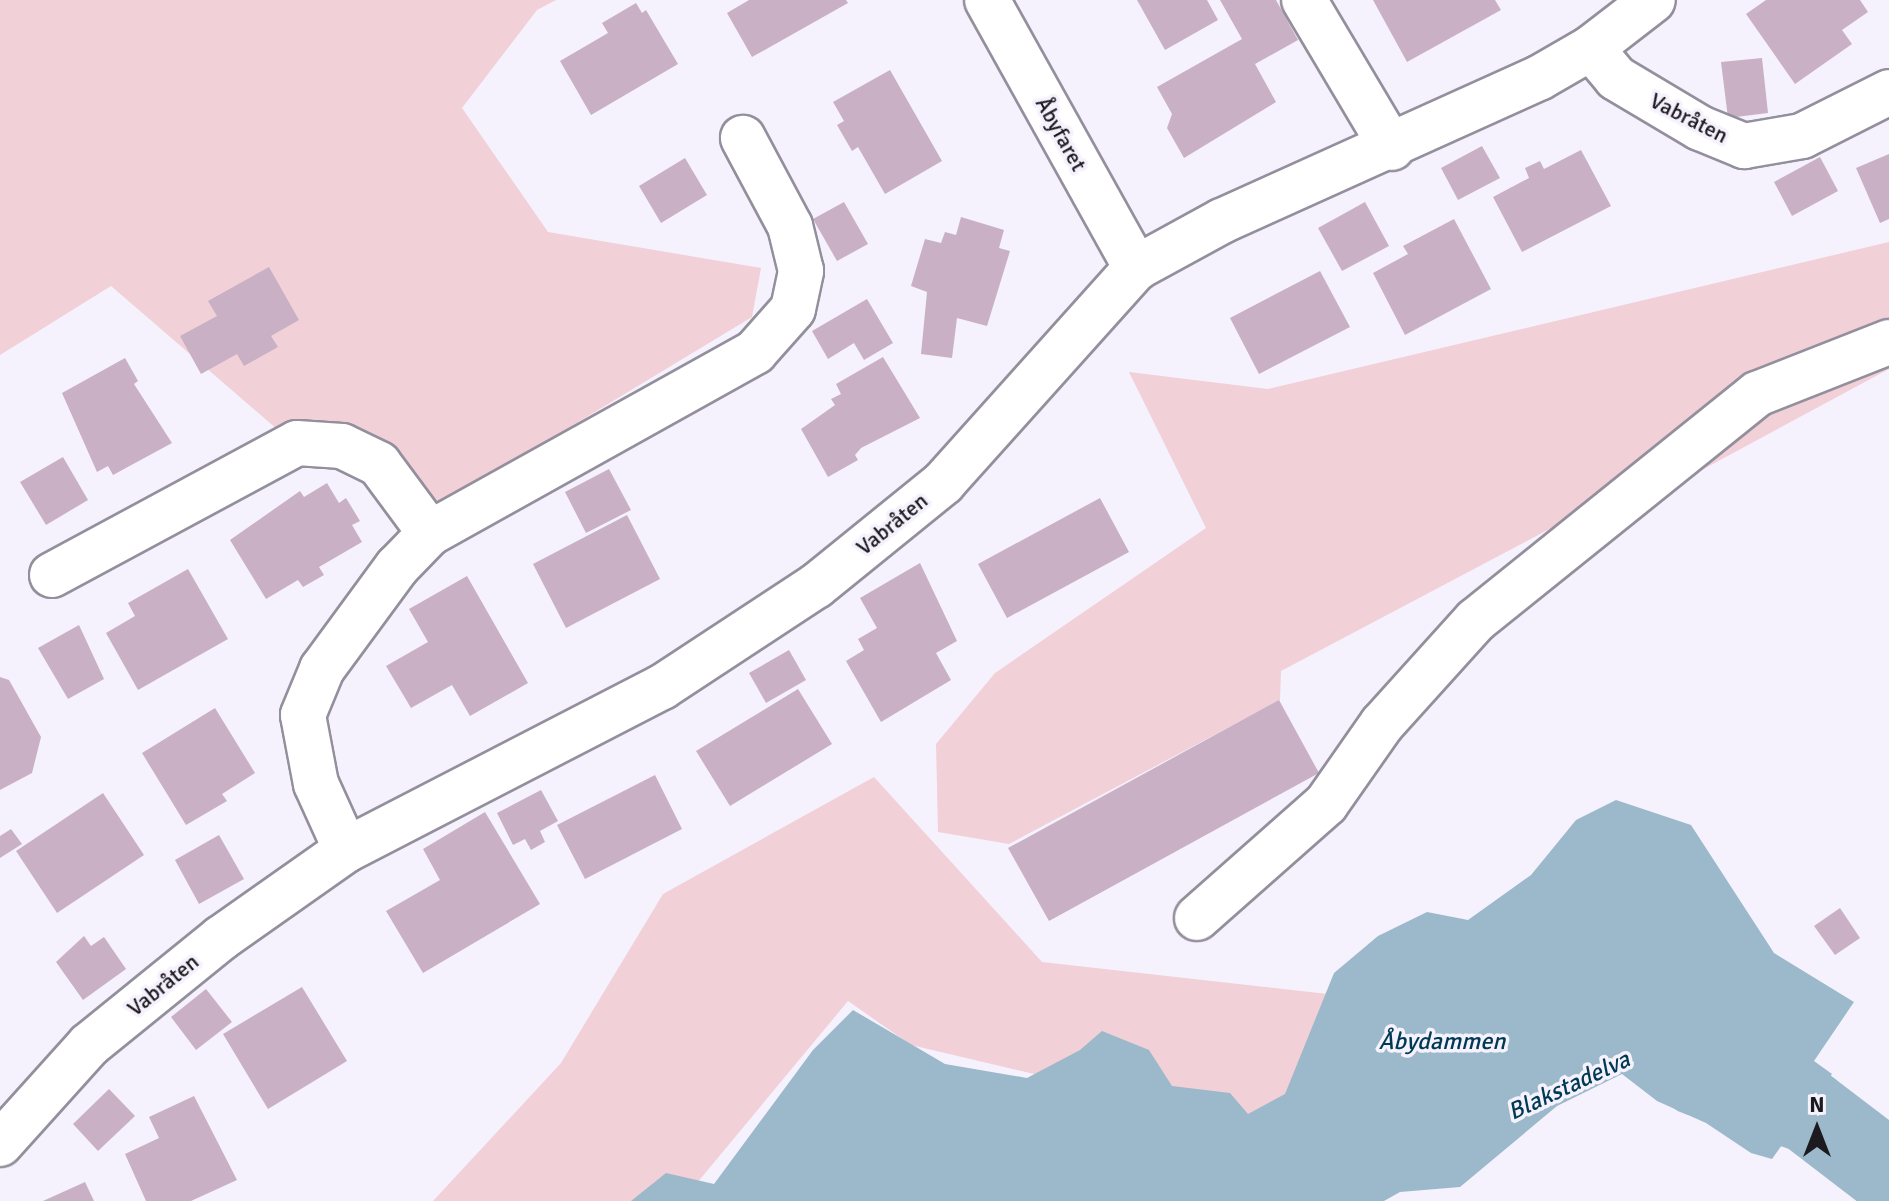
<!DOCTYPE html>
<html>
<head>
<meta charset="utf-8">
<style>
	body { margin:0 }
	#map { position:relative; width:1889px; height:1201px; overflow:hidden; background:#f5f2fd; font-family:Signika,sans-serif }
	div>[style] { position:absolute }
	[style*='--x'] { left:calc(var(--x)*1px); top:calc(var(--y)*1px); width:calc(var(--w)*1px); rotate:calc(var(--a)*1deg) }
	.green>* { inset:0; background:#f1d0d7 }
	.water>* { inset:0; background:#9bb9ca }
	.river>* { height:84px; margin:-42px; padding:0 42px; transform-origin:42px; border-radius:42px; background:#9bb9ca }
	.building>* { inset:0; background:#c9b0c5 }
	.roads { filter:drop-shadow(2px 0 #938f9c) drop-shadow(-2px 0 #938f9c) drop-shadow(0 2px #938f9c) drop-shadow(0 -2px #938f9c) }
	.minor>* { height:44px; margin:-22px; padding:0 22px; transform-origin:22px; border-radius:22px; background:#fff }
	span { translate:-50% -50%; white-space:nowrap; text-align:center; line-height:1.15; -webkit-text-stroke:7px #f5f2fd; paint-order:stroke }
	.street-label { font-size:22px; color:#1c1a1f }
	.water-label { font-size:24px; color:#003953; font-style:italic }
	.north { position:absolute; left:1777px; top:1089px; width:80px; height:80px; -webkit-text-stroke:6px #f5f2fd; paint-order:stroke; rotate:0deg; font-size:22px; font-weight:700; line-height:32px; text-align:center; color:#1c1a1f }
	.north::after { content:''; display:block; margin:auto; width:28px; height:36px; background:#1c1a1f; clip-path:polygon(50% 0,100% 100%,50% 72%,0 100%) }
</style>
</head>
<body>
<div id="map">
	<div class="green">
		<i style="clip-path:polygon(0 0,556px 0,537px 10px,462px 108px,548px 232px,761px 268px,752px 317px,441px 505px,384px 440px,340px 425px,285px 436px,111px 286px,0 355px)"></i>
		<i style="clip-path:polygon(1889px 242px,1889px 369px,1698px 472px,1559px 524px,1281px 671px,1280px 700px,1009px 844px,938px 832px,936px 744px,995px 673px,1206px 528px,1129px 372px,1268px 389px)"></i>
		<i style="clip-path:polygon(874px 777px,1042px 962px,1328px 994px,1304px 1138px,911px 1045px,848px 1001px,682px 1201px,433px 1201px,561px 1063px,663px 894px)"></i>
	</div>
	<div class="water">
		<i style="clip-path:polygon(1616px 800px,1691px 825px,1774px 953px,1854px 1002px,1814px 1061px,1832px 1074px,1772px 1159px,1751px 1153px,1706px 1123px,1657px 1101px,1622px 1074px,1557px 1106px,1460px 1187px,1400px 1192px,1384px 1201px,631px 1201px,666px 1173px,714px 1184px,813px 1050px,853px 1010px,945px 1064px,1027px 1078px,1080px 1050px,1102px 1031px,1149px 1050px,1172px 1086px,1230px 1093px,1248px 1114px,1285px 1094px,1334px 973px,1378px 936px,1427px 912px,1468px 920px,1531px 875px,1576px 820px)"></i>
	</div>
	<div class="river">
		<i style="--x:1698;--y:1074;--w:116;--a:18.6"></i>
		<i style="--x:1808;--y:1111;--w:102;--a:37.4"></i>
	</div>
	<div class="building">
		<i style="clip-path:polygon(749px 0,846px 0,848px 3px,752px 57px,727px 13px)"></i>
		<i style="clip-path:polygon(1137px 0,1207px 0,1218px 20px,1165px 50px)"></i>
		<i style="clip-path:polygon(1220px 0,1276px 0,1298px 40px,1255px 64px,1276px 102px,1184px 158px,1167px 128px,1172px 114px,1157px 87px,1242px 39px)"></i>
		<i style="clip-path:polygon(1373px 0,1495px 0,1501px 10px,1407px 62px)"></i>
		<i style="clip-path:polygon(1766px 0,1860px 0,1868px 12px,1842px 30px,1852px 44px,1795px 84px,1746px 14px)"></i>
		<i style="clip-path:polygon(636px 3px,642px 13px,646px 10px,678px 64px,591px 115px,560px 61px,608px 33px,602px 23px)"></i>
		<i style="clip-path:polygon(1762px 58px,1768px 113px,1728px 118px,1721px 62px)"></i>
		<i style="clip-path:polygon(890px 70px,942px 161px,885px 194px,858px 147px,852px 151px,837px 125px,844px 121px,833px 102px)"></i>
		<i style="clip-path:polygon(1482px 146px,1500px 178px,1458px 200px,1441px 168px)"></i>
		<i style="clip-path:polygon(1581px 150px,1611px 206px,1522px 252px,1493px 197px,1529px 178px,1525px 168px,1540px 161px,1544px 169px)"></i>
		<i style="clip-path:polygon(1889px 154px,1889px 219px,1880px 223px,1856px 168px)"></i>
		<i style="clip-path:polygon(1820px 157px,1838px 191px,1792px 216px,1774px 182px)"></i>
		<i style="clip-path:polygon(685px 158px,707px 195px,661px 223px,639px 186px)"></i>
		<i style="clip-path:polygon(844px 202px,868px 244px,837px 261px,813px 219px)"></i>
		<i style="clip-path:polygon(1365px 202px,1389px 246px,1342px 271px,1318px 228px)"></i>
		<i style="clip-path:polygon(961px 217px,1004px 230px,999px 248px,1010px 251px,987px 326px,957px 318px,952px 358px,921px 354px,927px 292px,911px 286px,925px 239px,941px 243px,945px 232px,956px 235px)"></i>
		<i style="clip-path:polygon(1454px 219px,1491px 289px,1405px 335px,1373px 273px,1408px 254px,1403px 246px)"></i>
		<i style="clip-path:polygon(269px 267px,299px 320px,271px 336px,278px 347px,244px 366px,237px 354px,201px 374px,180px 336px,217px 316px,208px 301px)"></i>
		<i style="clip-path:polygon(1320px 271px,1350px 327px,1259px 374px,1230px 318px)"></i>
		<i style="clip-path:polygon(867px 299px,893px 343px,864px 360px,854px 343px,828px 359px,812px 331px)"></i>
		<i style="clip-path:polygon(883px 357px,920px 418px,861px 448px,855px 455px,858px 460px,828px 477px,801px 429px,835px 405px,831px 399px,841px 394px,836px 384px)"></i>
		<i style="clip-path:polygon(125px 358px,138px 381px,134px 384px,172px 443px,113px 475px,108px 466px,97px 472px,62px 393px)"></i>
		<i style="clip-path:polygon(63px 457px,88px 500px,46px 525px,20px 482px)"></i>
		<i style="clip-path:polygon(609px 469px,631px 510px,586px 533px,565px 492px)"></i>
		<i style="clip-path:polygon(327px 483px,339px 503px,346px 498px,360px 521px,352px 525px,362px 542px,319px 567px,324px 575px,303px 587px,298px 580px,266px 599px,230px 540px,300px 491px,304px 497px)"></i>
		<i style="clip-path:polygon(1100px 498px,1129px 552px,1007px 618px,978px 564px)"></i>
		<i style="clip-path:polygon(627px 515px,660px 579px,566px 628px,533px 564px)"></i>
		<i style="clip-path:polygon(920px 563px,957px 641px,936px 653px,951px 680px,881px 722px,846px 661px,864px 650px,858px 639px,877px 628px,860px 598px)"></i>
		<i style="clip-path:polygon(188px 569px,228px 639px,138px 690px,106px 633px,135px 616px,128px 603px)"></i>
		<i style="clip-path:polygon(467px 576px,528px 683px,470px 716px,452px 685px,411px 708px,386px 666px,428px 642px,409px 609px)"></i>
		<i style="clip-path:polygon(79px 625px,104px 679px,68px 699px,38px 648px)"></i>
		<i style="clip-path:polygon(789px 650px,806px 680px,766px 703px,749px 673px)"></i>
		<i style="clip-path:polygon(0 677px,9px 680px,41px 737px,32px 773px,0 790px)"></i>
		<i style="clip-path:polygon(798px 689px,832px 744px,730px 806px,696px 751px)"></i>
		<i style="clip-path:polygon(1279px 700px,1319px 773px,1049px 921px,1008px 848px)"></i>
		<i style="clip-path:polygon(215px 708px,255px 773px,222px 794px,227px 801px,186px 825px,142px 753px)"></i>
		<i style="clip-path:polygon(655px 775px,682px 829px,585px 879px,557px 825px)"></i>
		<i style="clip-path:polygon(541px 790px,558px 821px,540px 831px,545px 842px,531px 850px,525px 839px,513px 845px,497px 813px)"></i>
		<i style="clip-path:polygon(103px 793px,144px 855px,57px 913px,16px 851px)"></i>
		<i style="clip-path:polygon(485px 812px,540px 904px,423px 973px,386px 911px,440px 880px,423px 849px)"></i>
		<i style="clip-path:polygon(11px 829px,22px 844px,0 858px,0 836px)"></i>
		<i style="clip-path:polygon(219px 835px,244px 879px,199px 904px,175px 860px)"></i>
		<i style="clip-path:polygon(1840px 908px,1860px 938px,1835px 955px,1814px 926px)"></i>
		<i style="clip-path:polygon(84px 936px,91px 946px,104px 937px,126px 969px,83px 1000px,56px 962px)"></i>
		<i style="clip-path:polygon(302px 987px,347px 1061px,268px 1109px,223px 1034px)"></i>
		<i style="clip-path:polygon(206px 989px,232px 1022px,196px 1050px,171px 1017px)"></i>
		<i style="clip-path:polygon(109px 1089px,135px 1116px,98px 1151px,73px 1124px)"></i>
		<i style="clip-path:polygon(194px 1096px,237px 1180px,191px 1201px,146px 1201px,125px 1154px,159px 1138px,149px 1117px)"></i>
		<i style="clip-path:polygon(85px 1182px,94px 1201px,43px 1201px)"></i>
	</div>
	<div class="roads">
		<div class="minor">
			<i style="--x:987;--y:0;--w:307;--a:60.9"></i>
			<i style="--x:1304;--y:0;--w:172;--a:59.3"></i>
			<i style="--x:1591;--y:48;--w:39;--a:50"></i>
			<i style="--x:1616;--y:78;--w:98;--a:30.8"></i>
			<i style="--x:1700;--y:128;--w:48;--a:22.2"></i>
			<i style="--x:1744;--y:146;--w:59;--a:-9.8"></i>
			<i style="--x:1802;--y:136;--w:97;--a:-26.8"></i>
			<i style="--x:52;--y:575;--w:278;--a:-28.3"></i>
			<i style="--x:297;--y:443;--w:45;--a:3.8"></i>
			<i style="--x:342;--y:446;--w:41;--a:25.9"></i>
			<i style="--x:379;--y:464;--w:86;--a:53.5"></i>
			<i style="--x:346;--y:850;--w:72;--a:-114.4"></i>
			<i style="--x:316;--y:784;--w:70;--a:-100.7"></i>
			<i style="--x:303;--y:715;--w:50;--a:-67.6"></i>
			<i style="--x:322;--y:669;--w:127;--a:-53.7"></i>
			<i style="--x:397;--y:567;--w:47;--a:-45.9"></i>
			<i style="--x:430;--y:533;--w:372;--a:-29.1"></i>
			<i style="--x:755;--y:352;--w:57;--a:-48.5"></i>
			<i style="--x:793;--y:309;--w:39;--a:-78"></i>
			<i style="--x:801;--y:271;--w:46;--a:-103.7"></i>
			<i style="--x:790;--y:226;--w:100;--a:-118.1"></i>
			<i style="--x:1197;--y:918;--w:172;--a:-41.5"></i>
			<i style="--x:1326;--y:804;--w:98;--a:-55"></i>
			<i style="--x:1382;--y:724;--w:140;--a:-47.9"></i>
			<i style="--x:1476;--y:620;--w:361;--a:-38.8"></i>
			<i style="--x:1757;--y:394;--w:142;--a:-21.5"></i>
			<i style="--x:0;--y:1144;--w:133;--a:-48"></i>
			<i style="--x:89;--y:1045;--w:170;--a:-39"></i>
			<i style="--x:221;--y:938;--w:153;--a:-35.1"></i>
			<i style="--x:346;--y:850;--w:356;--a:-27.3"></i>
			<i style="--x:662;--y:687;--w:184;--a:-33.3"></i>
			<i style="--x:816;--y:586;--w:164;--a:-39"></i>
			<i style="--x:943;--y:483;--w:289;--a:-48.1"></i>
			<i style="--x:1136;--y:268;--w:98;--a:-28.7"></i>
			<i style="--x:1222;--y:221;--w:348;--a:-24.3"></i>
			<i style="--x:1539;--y:78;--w:60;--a:-30"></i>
			<i style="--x:1591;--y:48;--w:78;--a:-37.7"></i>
		</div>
	</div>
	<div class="street-label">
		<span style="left:1689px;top:118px;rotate:27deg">Vabråten</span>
		<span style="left:1061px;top:134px;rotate:61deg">Åbyfaret</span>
		<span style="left:892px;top:524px;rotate:-39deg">Vabråten</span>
		<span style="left:163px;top:985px;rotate:-39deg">Vabråten</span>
	</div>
	<div class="water-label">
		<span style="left:1442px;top:1042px">Åbydammen</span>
		<span style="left:1569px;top:1086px;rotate:-25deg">Blakstadelva</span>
	</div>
	<div class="north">N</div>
</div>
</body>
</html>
